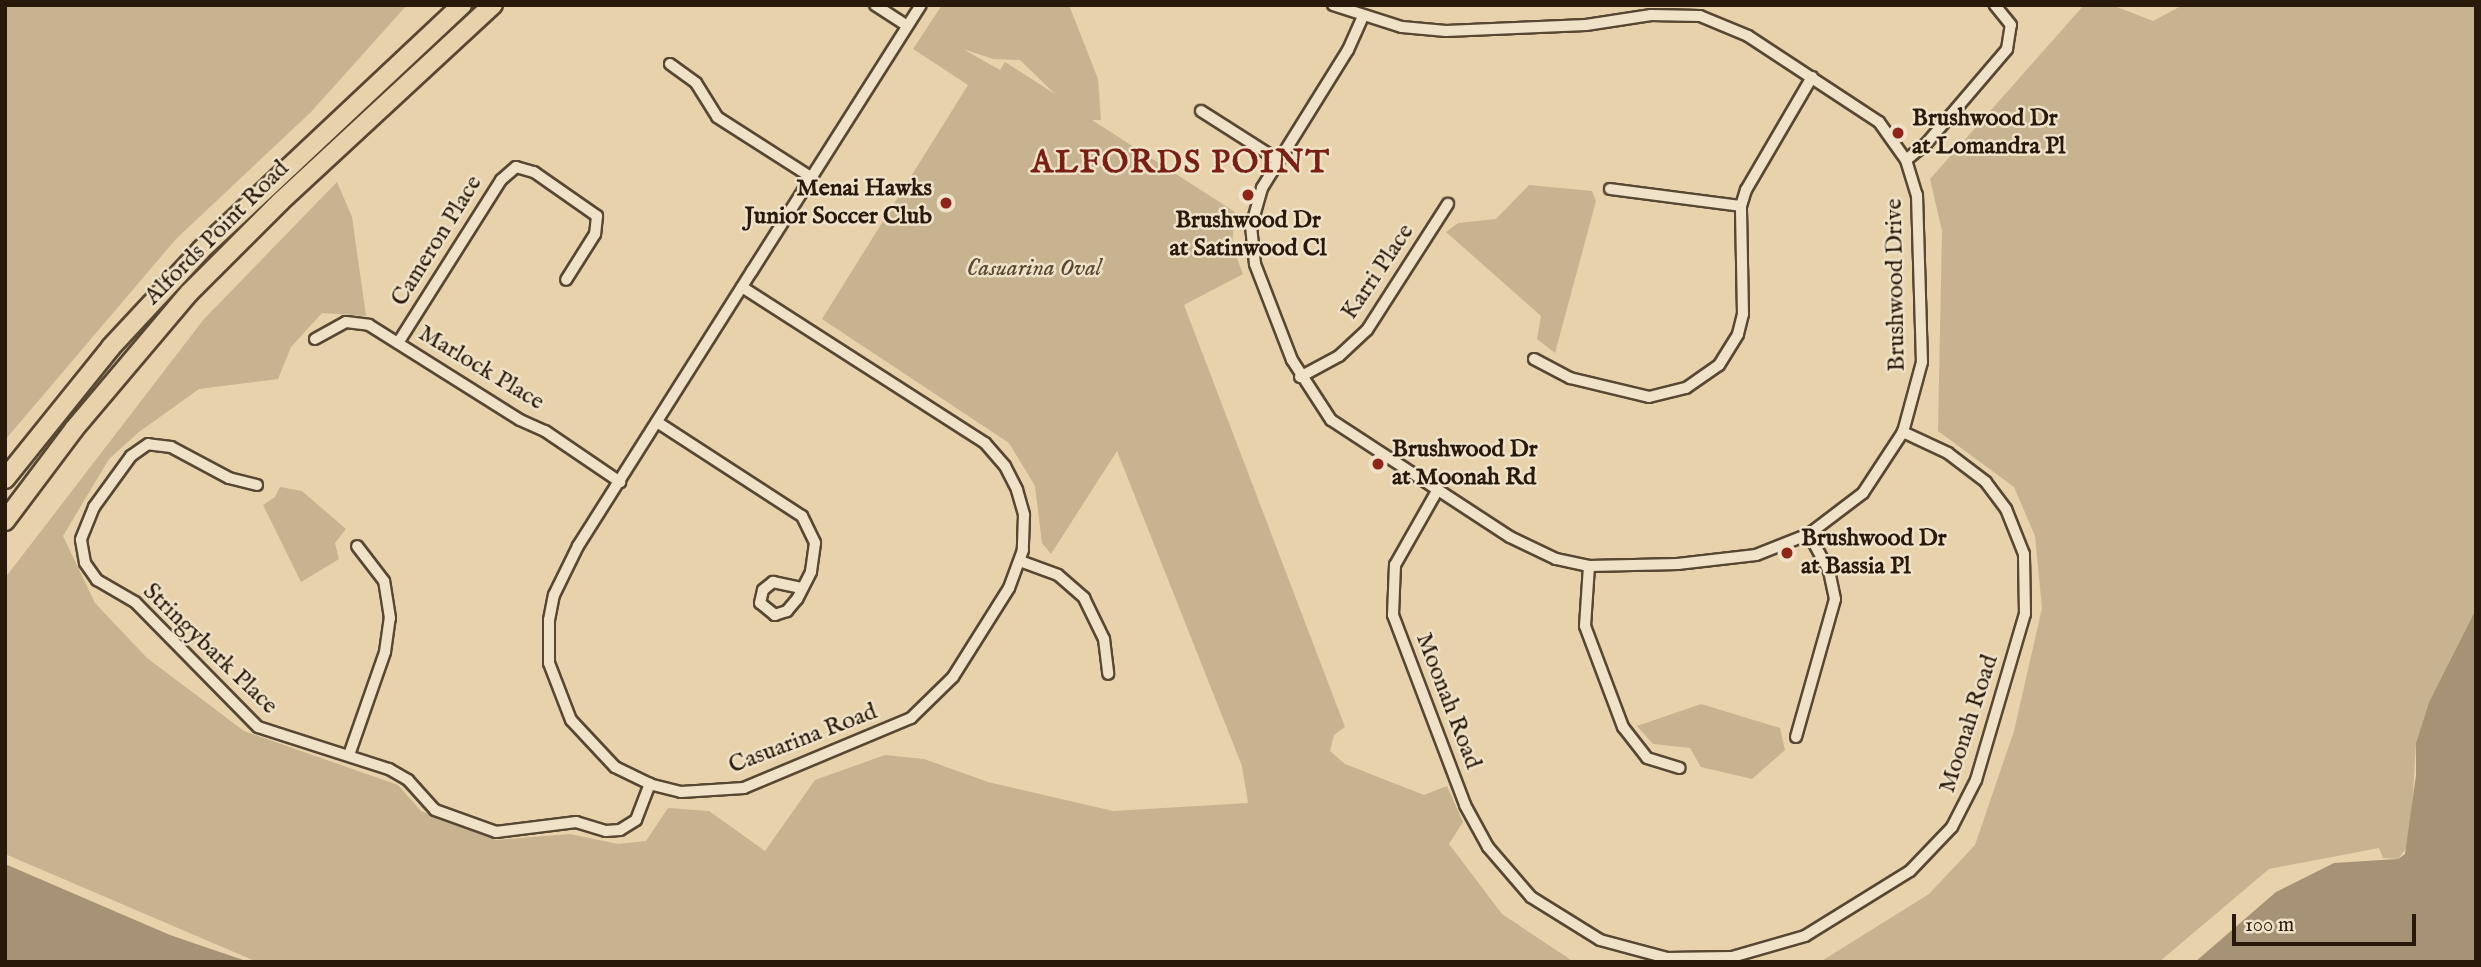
<!DOCTYPE html>
<html>
<head>
<meta charset="utf-8">
<style>
	body { margin:0 }
	#map { position:relative; width:2481px; height:967px; overflow:hidden; background:#e7d2ab; font-family:"IM FELL English",serif }
	div>[style] { position:absolute }
	[style*='--x'] { left:calc(var(--x)*1px); top:calc(var(--y)*1px); width:calc(var(--w)*1px); rotate:calc(var(--a)*1deg) }
	.green>* { inset:0; background:#c7b390 }
	.water>* { inset:0; background:#a69375 }
	.roads { filter:drop-shadow(2px 0 #584733) drop-shadow(-2px 0 #584733) drop-shadow(0 2px #584733) drop-shadow(0 -2px #584733) }
	.minor>* { height:10px; margin:-5px; padding:0 5px; transform-origin:5px; border-radius:5px; background:#efe2c8 }
	.trunk>* { height:18px; margin:-9px; padding:0 9px; transform-origin:9px; border-radius:9px; background:#e7d2ab }
	.dots>* { width:19px; height:19px; translate:-50% -50%; box-sizing:border-box; border:4px solid #efe2c8; border-radius:50% }
	span { translate:-50% -50%; white-space:nowrap; text-align:center; line-height:1.15; -webkit-text-stroke:5px #efe2c8; paint-order:stroke }
	.poi-label { font-size:24px; color:#29190b; font-weight:700 }
	.left { translate:0 -50%; text-align:left }
	.right { translate:-100% -50%; text-align:right }
	.street-label { font-size:24px; color:#29190b }
	.park-label { font-size:24px; color:#584733; font-style:italic }
	.district-label { font-size:32px; color:#7a1f14; font-weight:700; letter-spacing:2px }
	.frame { position:absolute; inset:0; border:7px solid #29190b; pointer-events:none }
	.scale { position:absolute; left:2232px; top:914px; width:184px; height:32px; box-sizing:border-box; border:4px solid #29190b; border-top:0; padding-left:9px; font-size:21px; line-height:24px; white-space:nowrap; color:#29190b; -webkit-text-stroke:5px #efe2c8; paint-order:stroke }
</style>
</head>
<body>
<div id="map">
	<div class="green">
		<i style="clip-path:polygon(5px 5px,407px 5px,311px 112px,176px 239px,5px 440px)"></i>
		<i style="clip-path:polygon(evenodd,942px 5px,1069px 5px,1098px 79px,1101px 120px,1092px 120px,1235px 212px,1232px 245px,1243px 274px,1184px 305px,1345px 727px,1334px 735px,1330px 751px,1345px 764px,1424px 795px,1447px 786px,1463px 822px,1449px 844px,1502px 914px,1574px 962px,257px 962px,5px 854px,5px 578px,204px 319px,337px 182px,352px 217px,366px 316px,322px 313px,291px 347px,278px 379px,199px 389px,139px 432px,109px 459px,63px 536px,95px 603px,147px 658px,244px 731px,398px 785px,421px 811px,496px 840px,570px 834px,618px 844px,646px 841px,668px 808px,709px 811px,765px 851px,815px 780px,885px 755px,924px 759px,988px 782px,1113px 811px,1248px 803px,1242px 766px,1117px 451px,1051px 554px,1042px 543px,1035px 486px,1009px 443px,822px 319px,968px 85px,913px 49px,942px 5px,963px 49px,993px 59px,1020px 60px,1055px 94px,1005px 62px,1000px 70px,963px 49px)"></i>
		<i style="clip-path:polygon(2084px 5px,2112px 5px,2153px 21px,2183px 5px,2476px 5px,2476px 609px,2429px 702px,2416px 743px,2410px 844px,2398px 859px,2383px 858px,2379px 848px,2269px 869px,2159px 962px,1820px 962px,1929px 894px,1975px 845px,2014px 731px,2042px 608px,2035px 536px,2014px 487px,1938px 431px,1942px 231px,1930px 179px)"></i>
		<i style="clip-path:polygon(1529px 185px,1592px 191px,1596px 201px,1555px 353px,1537px 339px,1541px 316px,1446px 232px,1458px 223px,1496px 219px)"></i>
		<i style="clip-path:polygon(280px 487px,302px 491px,346px 529px,335px 543px,339px 559px,301px 582px,263px 505px,275px 497px)"></i>
		<i style="clip-path:polygon(1701px 704px,1780px 728px,1785px 750px,1752px 779px,1701px 767px,1690px 748px,1653px 744px,1637px 726px)"></i>
	</div>
	<div class="water">
		<i style="clip-path:polygon(2476px 609px,2476px 962px,2195px 962px,2276px 892px,2334px 863px,2398px 859px,2405px 854px,2416px 775px,2416px 743px,2429px 702px)"></i>
		<i style="clip-path:polygon(5px 864px,170px 935px,249px 962px,5px 962px)"></i>
	</div>
	<div class="roads">
		<div class="minor">
			<i style="--x:875;--y:5;--w:38;--a:33"></i>
			<i style="--x:1333;--y:5;--w:72;--a:17.7"></i>
			<i style="--x:1402;--y:27;--w:44;--a:5.2"></i>
			<i style="--x:1446;--y:31;--w:140;--a:-2.5"></i>
			<i style="--x:1586;--y:25;--w:66;--a:-8.7"></i>
			<i style="--x:1651;--y:15;--w:49;--a:1.2"></i>
			<i style="--x:1700;--y:16;--w:52;--a:22.6"></i>
			<i style="--x:1748;--y:36;--w:157;--a:33.3"></i>
			<i style="--x:1879;--y:122;--w:47;--a:54.6"></i>
			<i style="--x:1906;--y:160;--w:37;--a:73"></i>
			<i style="--x:1917;--y:195;--w:167;--a:88.3"></i>
			<i style="--x:1922;--y:362;--w:73;--a:105.2"></i>
			<i style="--x:1903;--y:432;--w:73;--a:123.3"></i>
			<i style="--x:1863;--y:493;--w:68;--a:142.8"></i>
			<i style="--x:1809;--y:534;--w:57;--a:158.4"></i>
			<i style="--x:1756;--y:555;--w:79;--a:173.4"></i>
			<i style="--x:1678;--y:564;--w:89;--a:178.7"></i>
			<i style="--x:1589;--y:566;--w:34;--a:-168"></i>
			<i style="--x:1556;--y:559;--w:51;--a:-154.4"></i>
			<i style="--x:1510;--y:537;--w:214;--a:-146.8"></i>
			<i style="--x:1331;--y:420;--w:72;--a:-123"></i>
			<i style="--x:1292;--y:360;--w:103;--a:-111.1"></i>
			<i style="--x:1255;--y:264;--w:37;--a:-96"></i>
			<i style="--x:1251;--y:227;--w:41;--a:-74.2"></i>
			<i style="--x:1262;--y:188;--w:163;--a:-58.1"></i>
			<i style="--x:1348;--y:50;--w:36;--a:-66"></i>
			<i style="--x:670;--y:64;--w:32;--a:36"></i>
			<i style="--x:696;--y:83;--w:40;--a:58"></i>
			<i style="--x:717;--y:117;--w:112;--a:32.6"></i>
			<i style="--x:1201;--y:111;--w:91;--a:32.5"></i>
			<i style="--x:1906;--y:160;--w:26;--a:-39"></i>
			<i style="--x:1926;--y:144;--w:125;--a:-49.5"></i>
			<i style="--x:2007;--y:49;--w:24;--a:-81"></i>
			<i style="--x:2011;--y:25;--w:26;--a:-129"></i>
			<i style="--x:1610;--y:189;--w:132;--a:7.4"></i>
			<i style="--x:742;--y:287;--w:289;--a:32.7"></i>
			<i style="--x:985;--y:443;--w:30;--a:49"></i>
			<i style="--x:1005;--y:466;--w:27;--a:63"></i>
			<i style="--x:1017;--y:490;--w:26;--a:74"></i>
			<i style="--x:1024;--y:515;--w:35;--a:92"></i>
			<i style="--x:1023;--y:550;--w:40;--a:110.2"></i>
			<i style="--x:1009;--y:588;--w:105;--a:122.2"></i>
			<i style="--x:953;--y:677;--w:59;--a:135.7"></i>
			<i style="--x:911;--y:718;--w:181;--a:157.3"></i>
			<i style="--x:744;--y:788;--w:63;--a:176.4"></i>
			<i style="--x:681;--y:792;--w:32;--a:-166"></i>
			<i style="--x:650;--y:784;--w:39;--a:-154"></i>
			<i style="--x:615;--y:767;--w:64;--a:-133.1"></i>
			<i style="--x:571;--y:720;--w:61;--a:-111.1"></i>
			<i style="--x:549;--y:663;--w:43;--a:-90"></i>
			<i style="--x:549;--y:620;--w:25;--a:-79"></i>
			<i style="--x:554;--y:595;--w:55;--a:-63.9"></i>
			<i style="--x:578;--y:546;--w:325;--a:-57.7"></i>
			<i style="--x:752;--y:271;--w:315;--a:-57.6"></i>
			<i style="--x:315;--y:339;--w:35;--a:-29"></i>
			<i style="--x:346;--y:322;--w:23;--a:7"></i>
			<i style="--x:369;--y:325;--w:178;--a:32.2"></i>
			<i style="--x:520;--y:420;--w:27;--a:24"></i>
			<i style="--x:545;--y:431;--w:91;--a:34.2"></i>
			<i style="--x:398;--y:343;--w:193;--a:-57.7"></i>
			<i style="--x:501;--y:180;--w:20;--a:-41"></i>
			<i style="--x:516;--y:167;--w:19;--a:16"></i>
			<i style="--x:534;--y:172;--w:77;--a:34.9"></i>
			<i style="--x:597;--y:216;--w:18;--a:96"></i>
			<i style="--x:595;--y:234;--w:54;--a:122.2"></i>
			<i style="--x:1534;--y:359;--w:41;--a:27.8"></i>
			<i style="--x:1570;--y:378;--w:81;--a:13.5"></i>
			<i style="--x:1649;--y:397;--w:38;--a:-14"></i>
			<i style="--x:1686;--y:388;--w:40;--a:-34.9"></i>
			<i style="--x:1719;--y:365;--w:36;--a:-58"></i>
			<i style="--x:1738;--y:334;--w:21;--a:-76"></i>
			<i style="--x:1743;--y:314;--w:108;--a:-91.1"></i>
			<i style="--x:1741;--y:206;--w:17;--a:-73"></i>
			<i style="--x:1746;--y:190;--w:131;--a:-59.7"></i>
			<i style="--x:1300;--y:377;--w:44;--a:-28.3"></i>
			<i style="--x:1339;--y:356;--w:38;--a:-43"></i>
			<i style="--x:1367;--y:330;--w:150;--a:-57.3"></i>
			<i style="--x:657;--y:422;--w:173;--a:33"></i>
			<i style="--x:802;--y:516;--w:30;--a:64"></i>
			<i style="--x:815;--y:543;--w:29;--a:98"></i>
			<i style="--x:811;--y:572;--w:30;--a:117"></i>
			<i style="--x:797;--y:599;--w:16;--a:130"></i>
			<i style="--x:787;--y:611;--w:13;--a:162"></i>
			<i style="--x:775;--y:615;--w:19;--a:-141"></i>
			<i style="--x:760;--y:603;--w:13;--a:-77"></i>
			<i style="--x:763;--y:590;--w:13;--a:-39"></i>
			<i style="--x:773;--y:582;--w:30;--a:12"></i>
			<i style="--x:257;--y:485;--w:29;--a:-166"></i>
			<i style="--x:229;--y:478;--w:66;--a:-151.9"></i>
			<i style="--x:171;--y:447;--w:23;--a:-173"></i>
			<i style="--x:148;--y:444;--w:21;--a:145"></i>
			<i style="--x:131;--y:456;--w:63;--a:126"></i>
			<i style="--x:94;--y:507;--w:35;--a:112"></i>
			<i style="--x:81;--y:540;--w:23;--a:80"></i>
			<i style="--x:85;--y:563;--w:21;--a:55"></i>
			<i style="--x:97;--y:580;--w:44;--a:30.1"></i>
			<i style="--x:135;--y:602;--w:175;--a:45.5"></i>
			<i style="--x:258;--y:727;--w:138;--a:17.8"></i>
			<i style="--x:389;--y:769;--w:22;--a:30"></i>
			<i style="--x:408;--y:780;--w:40;--a:48"></i>
			<i style="--x:435;--y:810;--w:65;--a:19.8"></i>
			<i style="--x:496;--y:832;--w:81;--a:-7.1"></i>
			<i style="--x:576;--y:822;--w:31;--a:17"></i>
			<i style="--x:606;--y:831;--w:14;--a:-4"></i>
			<i style="--x:620;--y:830;--w:19;--a:-32"></i>
			<i style="--x:636;--y:820;--w:39;--a:-69"></i>
			<i style="--x:1437;--y:491;--w:85;--a:119.6"></i>
			<i style="--x:1395;--y:565;--w:50;--a:92.3"></i>
			<i style="--x:1393;--y:615;--w:203;--a:69.2"></i>
			<i style="--x:1465;--y:805;--w:48;--a:61.3"></i>
			<i style="--x:1488;--y:847;--w:66;--a:49.3"></i>
			<i style="--x:1531;--y:897;--w:81;--a:31.9"></i>
			<i style="--x:1600;--y:940;--w:69;--a:15"></i>
			<i style="--x:1667;--y:958;--w:65;--a:-0.9"></i>
			<i style="--x:1732;--y:957;--w:76;--a:-16"></i>
			<i style="--x:1805;--y:936;--w:123;--a:-31.8"></i>
			<i style="--x:1910;--y:871;--w:61;--a:-46.3"></i>
			<i style="--x:1952;--y:827;--w:53;--a:-62.9"></i>
			<i style="--x:1976;--y:780;--w:173;--a:-73.6"></i>
			<i style="--x:2025;--y:614;--w:60;--a:-91"></i>
			<i style="--x:2024;--y:554;--w:48;--a:-111.8"></i>
			<i style="--x:2006;--y:509;--w:34;--a:-127"></i>
			<i style="--x:1986;--y:482;--w:48;--a:-142.7"></i>
			<i style="--x:1948;--y:453;--w:50;--a:-155"></i>
			<i style="--x:1020;--y:561;--w:40;--a:20.2"></i>
			<i style="--x:1058;--y:575;--w:35;--a:41"></i>
			<i style="--x:1084;--y:598;--w:46;--a:64"></i>
			<i style="--x:1104;--y:639;--w:35;--a:83"></i>
			<i style="--x:1589;--y:566;--w:60;--a:93.8"></i>
			<i style="--x:1585;--y:626;--w:108;--a:69.4"></i>
			<i style="--x:1623;--y:727;--w:39;--a:52"></i>
			<i style="--x:1647;--y:758;--w:34;--a:17"></i>
			<i style="--x:1796;--y:737;--w:143;--a:-74.2"></i>
			<i style="--x:1835;--y:599;--w:29;--a:-102"></i>
			<i style="--x:1829;--y:571;--w:42;--a:-118.4"></i>
			<i style="--x:349;--y:755;--w:109;--a:-70.7"></i>
			<i style="--x:385;--y:652;--w:34;--a:-82"></i>
			<i style="--x:390;--y:618;--w:37;--a:-99"></i>
			<i style="--x:384;--y:581;--w:44;--a:-127.6"></i>
		</div>
		<div class="trunk">
			<i style="--x:5;--y:479;--w:169;--a:-51.2"></i>
			<i style="--x:111;--y:347;--w:132;--a:-47.1"></i>
			<i style="--x:201;--y:250;--w:358;--a:-43.2"></i>
			<i style="--x:5;--y:521;--w:115;--a:-53.1"></i>
			<i style="--x:74;--y:429;--w:178;--a:-49.8"></i>
			<i style="--x:189;--y:293;--w:130;--a:-45"></i>
			<i style="--x:281;--y:201;--w:289;--a:-42.8"></i>
		</div>
	</div>
	<div class="dots">
		<i style="left:1898px;top:133px;background:#8f2418"></i>
		<i style="left:1248px;top:195px;background:#8f2418"></i>
		<i style="left:946px;top:203px;background:#8f2418"></i>
		<i style="left:1378px;top:464px;background:#8f2418"></i>
		<i style="left:1787px;top:553px;background:#8f2418"></i>
	</div>
	<div class="poi-label">
		<span class="left" style="left:1912px;top:133px">Brushwood Dr<br>at Lomandra Pl</span>
		<span class="right" style="left:932px;top:203px">Menai Hawks<br>Junior Soccer Club</span>
		<span style="left:1248px;top:235px">Brushwood Dr<br>at Satinwood Cl</span>
		<span class="left" style="left:1392px;top:464px">Brushwood Dr<br>at Moonah Rd</span>
		<span class="left" style="left:1801px;top:553px">Brushwood Dr<br>at Bassia Pl</span>
	</div>
	<div class="street-label">
		<span style="left:217px;top:233px;rotate:-45deg">Alfords Point Road</span>
		<span style="left:437px;top:241px;rotate:-58deg">Cameron Place</span>
		<span style="left:1378px;top:272px;rotate:-56deg">Karri Place</span>
		<span style="left:1896px;top:285px;rotate:-91deg">Brushwood Drive</span>
		<span style="left:481px;top:368px;rotate:31deg">Marlock Place</span>
		<span style="left:210px;top:649px;rotate:44deg">Stringybark Place</span>
		<span style="left:1448px;top:701px;rotate:69deg">Moonah Road</span>
		<span style="left:1969px;top:724px;rotate:-72deg">Moonah Road</span>
		<span style="left:803px;top:739px;rotate:-21deg">Casuarina Road</span>
	</div>
	<div class="park-label">
		<span style="left:1034px;top:269px">Casuarina Oval</span>
	</div>
	<div class="district-label">
		<span style="left:1181px;top:164px">ALFORDS POINT</span>
	</div>
	<div class="frame"></div>
	<div class="scale">100 m</div>
</div>
</body>
</html>
